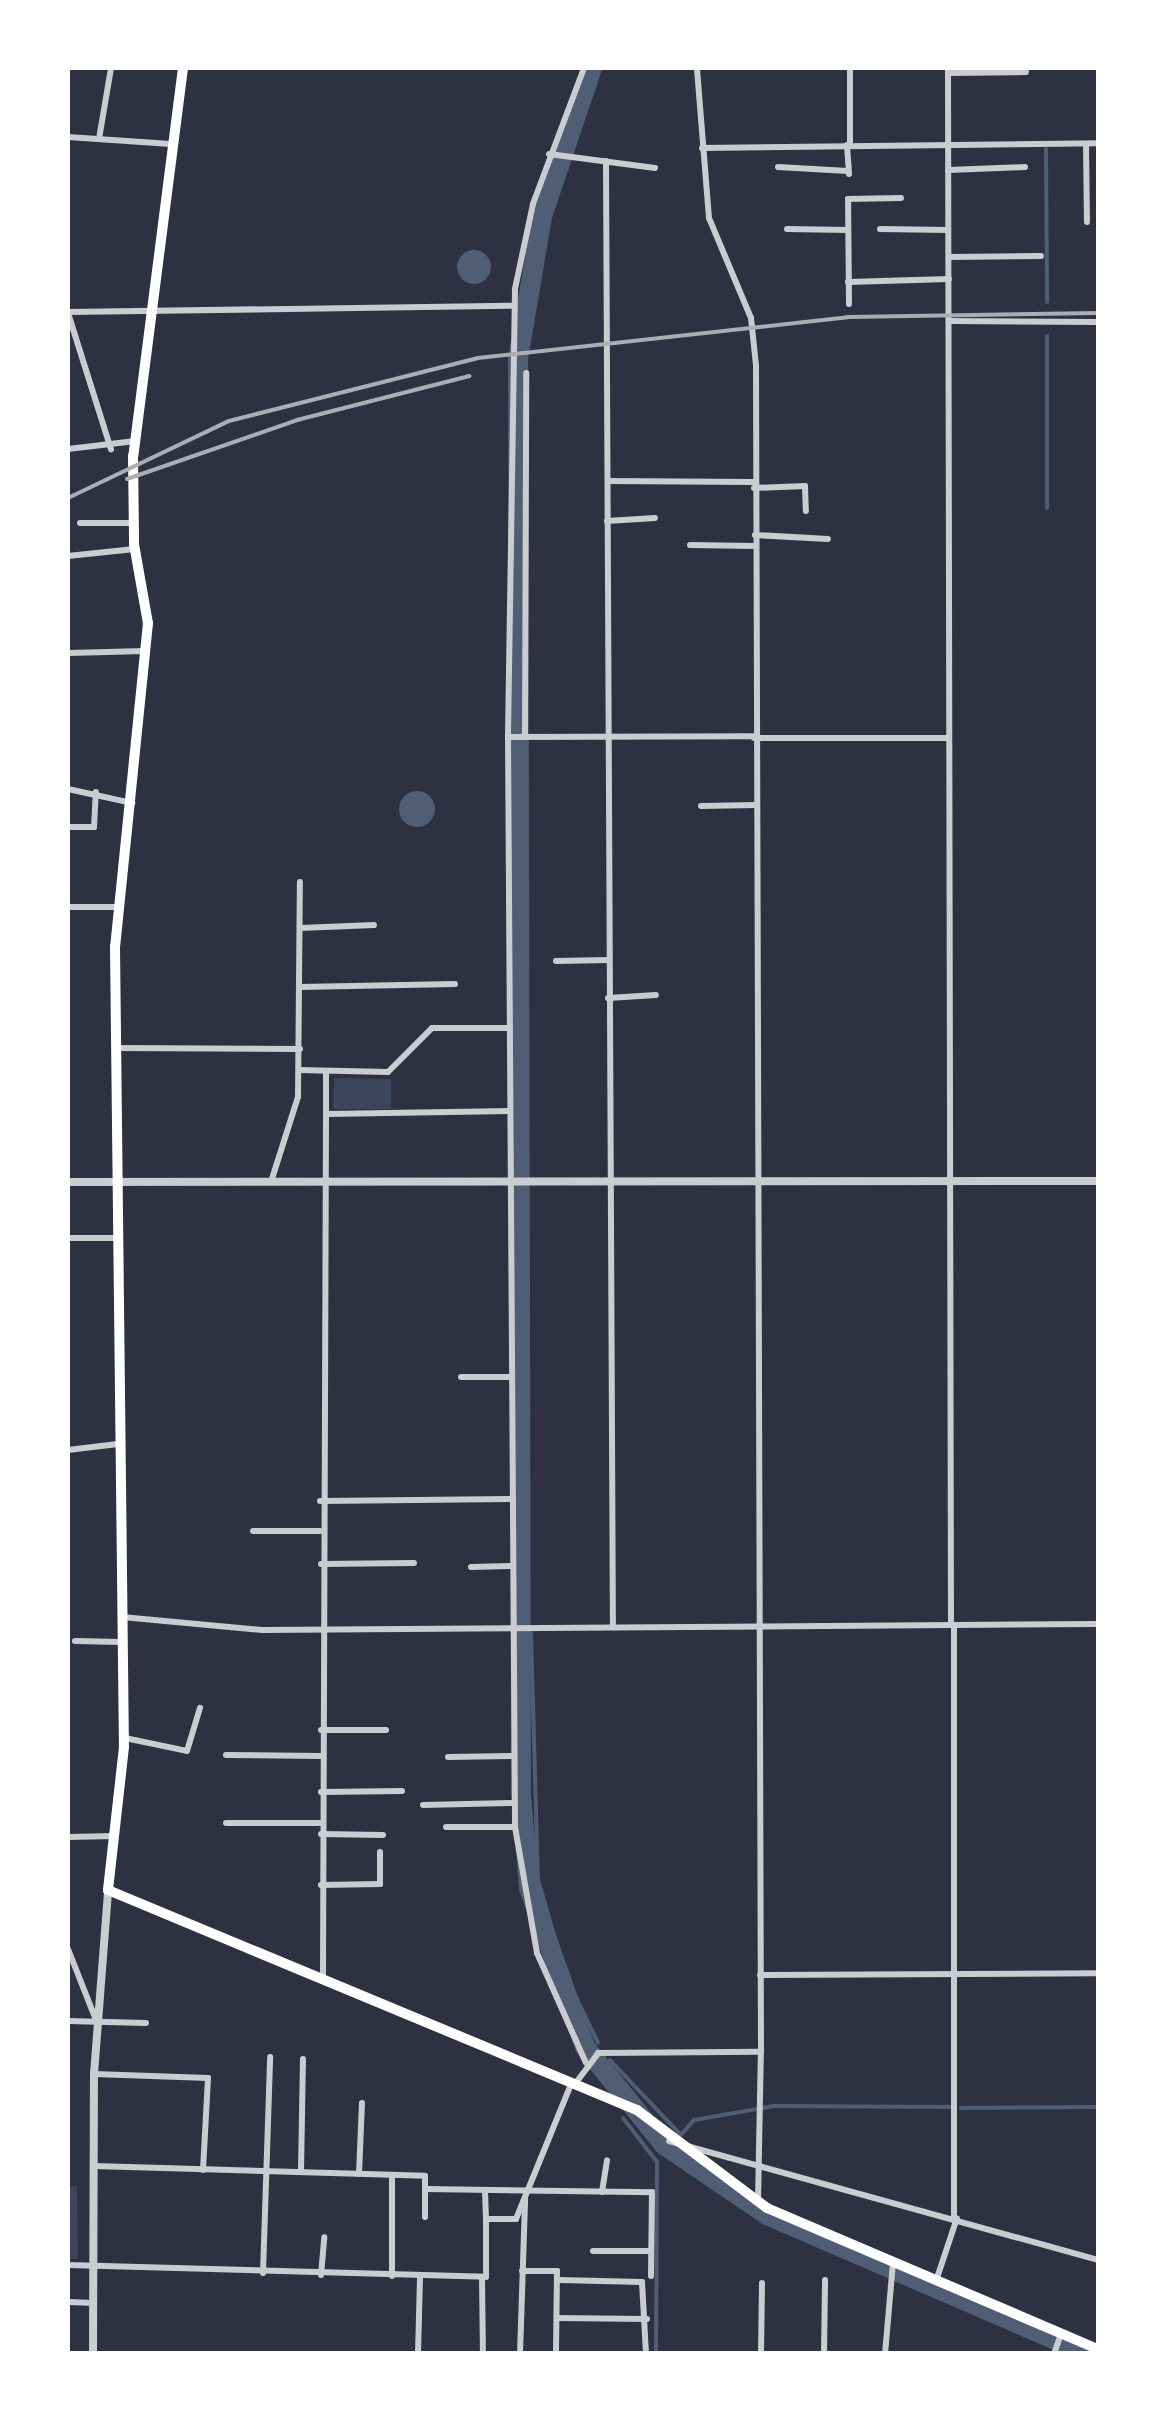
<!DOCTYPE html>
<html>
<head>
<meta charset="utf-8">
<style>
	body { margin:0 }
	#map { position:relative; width:1166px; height:2421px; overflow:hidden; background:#2d3142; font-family:"Archivo Narrow",sans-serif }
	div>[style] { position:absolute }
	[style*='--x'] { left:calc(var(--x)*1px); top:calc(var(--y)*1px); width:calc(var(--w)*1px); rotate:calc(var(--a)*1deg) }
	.green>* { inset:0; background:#3c4559 }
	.water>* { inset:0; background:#4f5d75 }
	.round { border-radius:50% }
	.stream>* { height:4px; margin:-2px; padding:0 2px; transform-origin:2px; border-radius:2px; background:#4f5d75 }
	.river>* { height:20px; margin:-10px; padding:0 10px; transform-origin:10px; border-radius:10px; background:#4f5d75 }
	.minor>* { height:6px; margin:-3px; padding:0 3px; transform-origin:3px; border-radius:3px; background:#caccd0 }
	.tertiary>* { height:8px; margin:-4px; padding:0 4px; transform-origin:4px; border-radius:4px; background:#caccd0 }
	.primary>* { height:10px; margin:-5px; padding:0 5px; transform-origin:5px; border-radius:5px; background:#fff }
	.rail>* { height:4px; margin:-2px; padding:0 2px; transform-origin:2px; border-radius:2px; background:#abadb3 }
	span { translate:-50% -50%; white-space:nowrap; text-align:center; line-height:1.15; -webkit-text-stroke:8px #fff; paint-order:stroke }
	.frame { position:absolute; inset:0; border:70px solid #fff; pointer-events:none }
</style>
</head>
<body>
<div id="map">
	<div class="green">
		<i style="clip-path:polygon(334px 1078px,391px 1079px,391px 1109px,333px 1109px)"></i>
		<i style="clip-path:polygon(68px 2186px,77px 2186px,78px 2259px,68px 2259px)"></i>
	</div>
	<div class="water">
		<i class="round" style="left:457px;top:250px;width:34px;height:34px"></i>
		<i class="round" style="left:399px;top:791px;width:36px;height:36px"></i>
	</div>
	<div class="stream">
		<i style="--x:1046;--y:149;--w:153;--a:89.6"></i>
		<i style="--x:1047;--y:336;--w:172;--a:90"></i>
		<i style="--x:531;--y:1633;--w:246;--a:88.4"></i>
		<i style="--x:538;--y:1879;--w:99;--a:74.1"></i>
		<i style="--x:565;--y:1974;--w:76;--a:64.4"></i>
		<i style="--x:610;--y:2060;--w:103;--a:46.6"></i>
		<i style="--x:681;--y:2135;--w:20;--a:-49"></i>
		<i style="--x:694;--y:2120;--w:81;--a:-9.9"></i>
		<i style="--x:774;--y:2106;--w:177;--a:0.3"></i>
		<i style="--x:610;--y:2082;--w:12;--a:70"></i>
		<i style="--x:961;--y:2108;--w:137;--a:-0.4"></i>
		<i style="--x:623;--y:2118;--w:56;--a:52.3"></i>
		<i style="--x:657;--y:2162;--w:192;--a:90.3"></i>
	</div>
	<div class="river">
		<i style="--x:592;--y:68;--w:157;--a:108.6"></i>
		<i style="--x:542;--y:217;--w:144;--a:99.6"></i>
		<i style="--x:518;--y:359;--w:1435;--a:89.88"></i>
		<i style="--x:521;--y:1794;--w:94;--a:85.1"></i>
		<i style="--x:529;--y:1888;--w:169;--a:70.6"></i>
		<i style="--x:585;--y:2047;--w:126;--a:51.1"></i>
		<i style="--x:664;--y:2145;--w:125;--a:34.2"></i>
		<i style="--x:767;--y:2215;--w:350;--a:23.4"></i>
	</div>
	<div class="minor">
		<i style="--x:584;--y:68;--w:145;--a:110.6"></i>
		<i style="--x:533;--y:204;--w:87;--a:102"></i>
		<i style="--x:515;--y:289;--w:448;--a:90.9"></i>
		<i style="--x:508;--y:737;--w:1090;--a:89.63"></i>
		<i style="--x:515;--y:1827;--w:128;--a:80.1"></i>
		<i style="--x:537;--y:1953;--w:120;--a:66"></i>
		<i style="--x:850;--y:68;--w:74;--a:90"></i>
		<i style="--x:948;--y:68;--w:1557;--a:89.89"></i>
		<i style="--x:948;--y:73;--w:78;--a:-0.7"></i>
		<i style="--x:68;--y:137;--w:103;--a:3.9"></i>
		<i style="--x:99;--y:139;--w:72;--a:-80.4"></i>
		<i style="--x:1086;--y:144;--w:78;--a:89.3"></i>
		<i style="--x:847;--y:145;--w:29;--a:86"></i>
		<i style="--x:702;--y:148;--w:396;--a:-0.7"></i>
		<i style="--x:549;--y:154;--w:107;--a:7.5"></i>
		<i style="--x:606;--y:161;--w:1466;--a:89.73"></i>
		<i style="--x:778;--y:167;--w:70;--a:3.3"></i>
		<i style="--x:948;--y:170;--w:77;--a:-2.2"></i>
		<i style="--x:787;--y:229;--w:61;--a:0.9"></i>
		<i style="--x:880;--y:229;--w:68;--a:0.8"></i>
		<i style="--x:949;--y:257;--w:92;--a:-0.6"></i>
		<i style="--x:848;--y:282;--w:101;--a:-1.7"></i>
		<i style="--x:849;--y:304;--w:105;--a:-90.5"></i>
		<i style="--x:848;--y:199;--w:53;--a:-1.1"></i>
		<i style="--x:68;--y:312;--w:445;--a:-0.8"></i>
		<i style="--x:68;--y:313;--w:143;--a:72.5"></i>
		<i style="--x:950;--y:321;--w:148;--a:0.4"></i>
		<i style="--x:68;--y:449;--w:68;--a:-6.7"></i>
		<i style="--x:608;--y:481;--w:146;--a:0.4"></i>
		<i style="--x:754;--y:488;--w:51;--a:-2.2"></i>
		<i style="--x:805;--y:486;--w:25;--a:88"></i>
		<i style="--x:607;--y:521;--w:48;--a:-3.6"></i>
		<i style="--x:80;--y:523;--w:52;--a:0"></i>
		<i style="--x:755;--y:535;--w:73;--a:3.1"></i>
		<i style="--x:690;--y:545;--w:65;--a:0.9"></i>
		<i style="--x:68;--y:556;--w:67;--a:-6"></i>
		<i style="--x:68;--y:653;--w:77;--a:-1.5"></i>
		<i style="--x:508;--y:737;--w:246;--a:-0.2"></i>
		<i style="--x:525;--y:737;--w:364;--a:-89.8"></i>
		<i style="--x:754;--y:738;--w:194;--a:0"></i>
		<i style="--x:68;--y:789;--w:66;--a:12.3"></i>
		<i style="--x:701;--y:806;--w:54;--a:-1.1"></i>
		<i style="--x:68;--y:827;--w:26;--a:0"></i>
		<i style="--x:94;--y:827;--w:35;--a:-87"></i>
		<i style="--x:68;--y:907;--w:51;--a:0"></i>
		<i style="--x:300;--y:928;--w:74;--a:-2.3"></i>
		<i style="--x:556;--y:961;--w:53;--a:-1.1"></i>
		<i style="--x:300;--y:987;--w:155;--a:-1.1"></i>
		<i style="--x:608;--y:998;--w:48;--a:-3.6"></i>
		<i style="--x:116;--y:1048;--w:184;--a:0.3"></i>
		<i style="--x:299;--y:1070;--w:89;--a:1.3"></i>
		<i style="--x:388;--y:1072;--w:62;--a:-45"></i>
		<i style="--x:432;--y:1028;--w:77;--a:0"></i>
		<i style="--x:326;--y:1072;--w:42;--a:90"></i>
		<i style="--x:326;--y:1114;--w:184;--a:-0.9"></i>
		<i style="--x:271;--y:1182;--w:89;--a:-72.4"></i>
		<i style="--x:298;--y:1097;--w:215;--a:-89.5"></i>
		<i style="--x:68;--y:1238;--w:49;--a:0"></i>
		<i style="--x:461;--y:1377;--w:51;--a:0"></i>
		<i style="--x:68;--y:1450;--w:50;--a:-6.8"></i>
		<i style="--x:320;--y:1501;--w:192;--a:-0.6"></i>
		<i style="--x:253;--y:1531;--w:67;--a:0"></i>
		<i style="--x:321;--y:1564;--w:93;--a:-0.6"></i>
		<i style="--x:471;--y:1567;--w:41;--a:-1.4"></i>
		<i style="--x:122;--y:1617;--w:141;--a:5.3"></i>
		<i style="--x:262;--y:1630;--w:836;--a:-0.41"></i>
		<i style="--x:954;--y:1625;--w:593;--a:90"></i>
		<i style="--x:75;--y:1641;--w:47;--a:1.2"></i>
		<i style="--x:321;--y:1730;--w:65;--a:0"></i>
		<i style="--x:125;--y:1738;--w:63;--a:11.8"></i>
		<i style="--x:187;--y:1751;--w:45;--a:-73.2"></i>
		<i style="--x:226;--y:1755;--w:95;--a:0.6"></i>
		<i style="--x:448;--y:1757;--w:65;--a:-0.9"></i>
		<i style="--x:321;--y:1792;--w:81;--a:-0.7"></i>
		<i style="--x:423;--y:1805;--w:91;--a:-1.3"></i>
		<i style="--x:226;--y:1823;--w:95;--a:0"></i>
		<i style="--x:446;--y:1827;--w:68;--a:0"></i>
		<i style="--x:321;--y:1834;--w:62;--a:0.9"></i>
		<i style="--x:68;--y:1837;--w:46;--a:-1.2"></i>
		<i style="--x:321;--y:1885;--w:59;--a:-1"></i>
		<i style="--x:380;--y:1884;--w:32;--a:-90"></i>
		<i style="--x:68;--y:1949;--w:76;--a:68.5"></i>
		<i style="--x:760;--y:1975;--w:338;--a:-0.3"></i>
		<i style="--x:323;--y:1977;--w:863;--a:-89.8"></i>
		<i style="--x:68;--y:2021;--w:78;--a:1.5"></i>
		<i style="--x:94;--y:2074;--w:114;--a:2"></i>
		<i style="--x:208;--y:2078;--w:92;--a:93.1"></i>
		<i style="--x:575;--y:2084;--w:39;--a:-53"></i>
		<i style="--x:598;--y:2053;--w:163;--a:-0.4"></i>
		<i style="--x:761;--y:2052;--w:1687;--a:-90.17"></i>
		<i style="--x:756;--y:365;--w:47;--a:-96.1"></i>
		<i style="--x:751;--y:318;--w:108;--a:-112.8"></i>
		<i style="--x:709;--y:218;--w:150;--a:-94.6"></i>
		<i style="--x:669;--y:2141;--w:445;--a:15.5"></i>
		<i style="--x:94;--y:2166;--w:331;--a:1.7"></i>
		<i style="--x:425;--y:2176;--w:41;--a:90"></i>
		<i style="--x:301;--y:2172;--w:113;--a:-89"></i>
		<i style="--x:359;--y:2174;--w:71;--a:-87.6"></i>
		<i style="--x:426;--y:2189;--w:226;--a:0.8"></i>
		<i style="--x:652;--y:2192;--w:84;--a:90.7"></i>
		<i style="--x:485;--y:2191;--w:28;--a:88"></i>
		<i style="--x:602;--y:2192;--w:32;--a:-81"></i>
		<i style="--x:758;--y:2202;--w:150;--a:-88.9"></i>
		<i style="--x:593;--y:2251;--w:58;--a:0"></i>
		<i style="--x:68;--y:2265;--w:418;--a:1.6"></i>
		<i style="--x:486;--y:2277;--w:58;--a:-90"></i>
		<i style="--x:486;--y:2219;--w:30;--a:0"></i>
		<i style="--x:516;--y:2219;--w:146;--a:-67.8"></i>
		<i style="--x:522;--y:2271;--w:35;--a:0"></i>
		<i style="--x:557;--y:2271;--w:83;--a:90.7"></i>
		<i style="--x:263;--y:2273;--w:216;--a:-88.1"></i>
		<i style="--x:321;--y:2275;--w:38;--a:-85"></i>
		<i style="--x:392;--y:2276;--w:101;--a:-90"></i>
		<i style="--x:482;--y:2277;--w:77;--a:89.3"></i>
		<i style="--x:559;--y:2280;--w:83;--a:1.4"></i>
		<i style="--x:642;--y:2282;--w:72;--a:86.8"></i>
		<i style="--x:936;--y:2281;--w:66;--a:-71.6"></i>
		<i style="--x:68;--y:2302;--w:26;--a:2"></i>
		<i style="--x:557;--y:2318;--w:90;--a:0.6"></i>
		<i style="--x:418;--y:2354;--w:77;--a:-88.5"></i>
		<i style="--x:520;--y:2354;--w:154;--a:-88.1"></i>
		<i style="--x:761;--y:2354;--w:71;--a:-89.2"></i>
		<i style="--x:824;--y:2354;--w:74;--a:-89.2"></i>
		<i style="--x:885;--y:2354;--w:92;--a:-85"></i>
		<i style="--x:1054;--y:2354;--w:21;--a:-71"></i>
	</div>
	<div class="tertiary">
		<i style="--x:68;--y:1182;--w:1030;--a:-0.06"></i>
		<i style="--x:93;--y:2354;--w:280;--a:-89.8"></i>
		<i style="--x:94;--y:2074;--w:185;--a:-85.6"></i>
	</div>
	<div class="primary">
		<i style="--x:183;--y:68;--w:391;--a:97.3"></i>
		<i style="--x:133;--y:456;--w:88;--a:89.3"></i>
		<i style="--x:134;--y:544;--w:80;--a:80"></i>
		<i style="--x:148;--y:623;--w:325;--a:95.8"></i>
		<i style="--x:115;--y:946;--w:801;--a:89.36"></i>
		<i style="--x:124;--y:1747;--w:144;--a:96.4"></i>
		<i style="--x:108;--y:1890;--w:573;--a:22.58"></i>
		<i style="--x:637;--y:2110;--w:163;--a:37"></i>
		<i style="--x:767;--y:2208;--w:360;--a:23.1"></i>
	</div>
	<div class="rail">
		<i style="--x:127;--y:479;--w:180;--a:-19.1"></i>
		<i style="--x:297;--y:420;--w:178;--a:-14.3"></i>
		<i style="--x:68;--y:498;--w:178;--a:-25.6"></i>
		<i style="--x:229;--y:421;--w:257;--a:-14.2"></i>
		<i style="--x:478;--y:358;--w:372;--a:-6.3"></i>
		<i style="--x:848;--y:317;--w:250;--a:-0.9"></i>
	</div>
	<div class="frame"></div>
</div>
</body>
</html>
